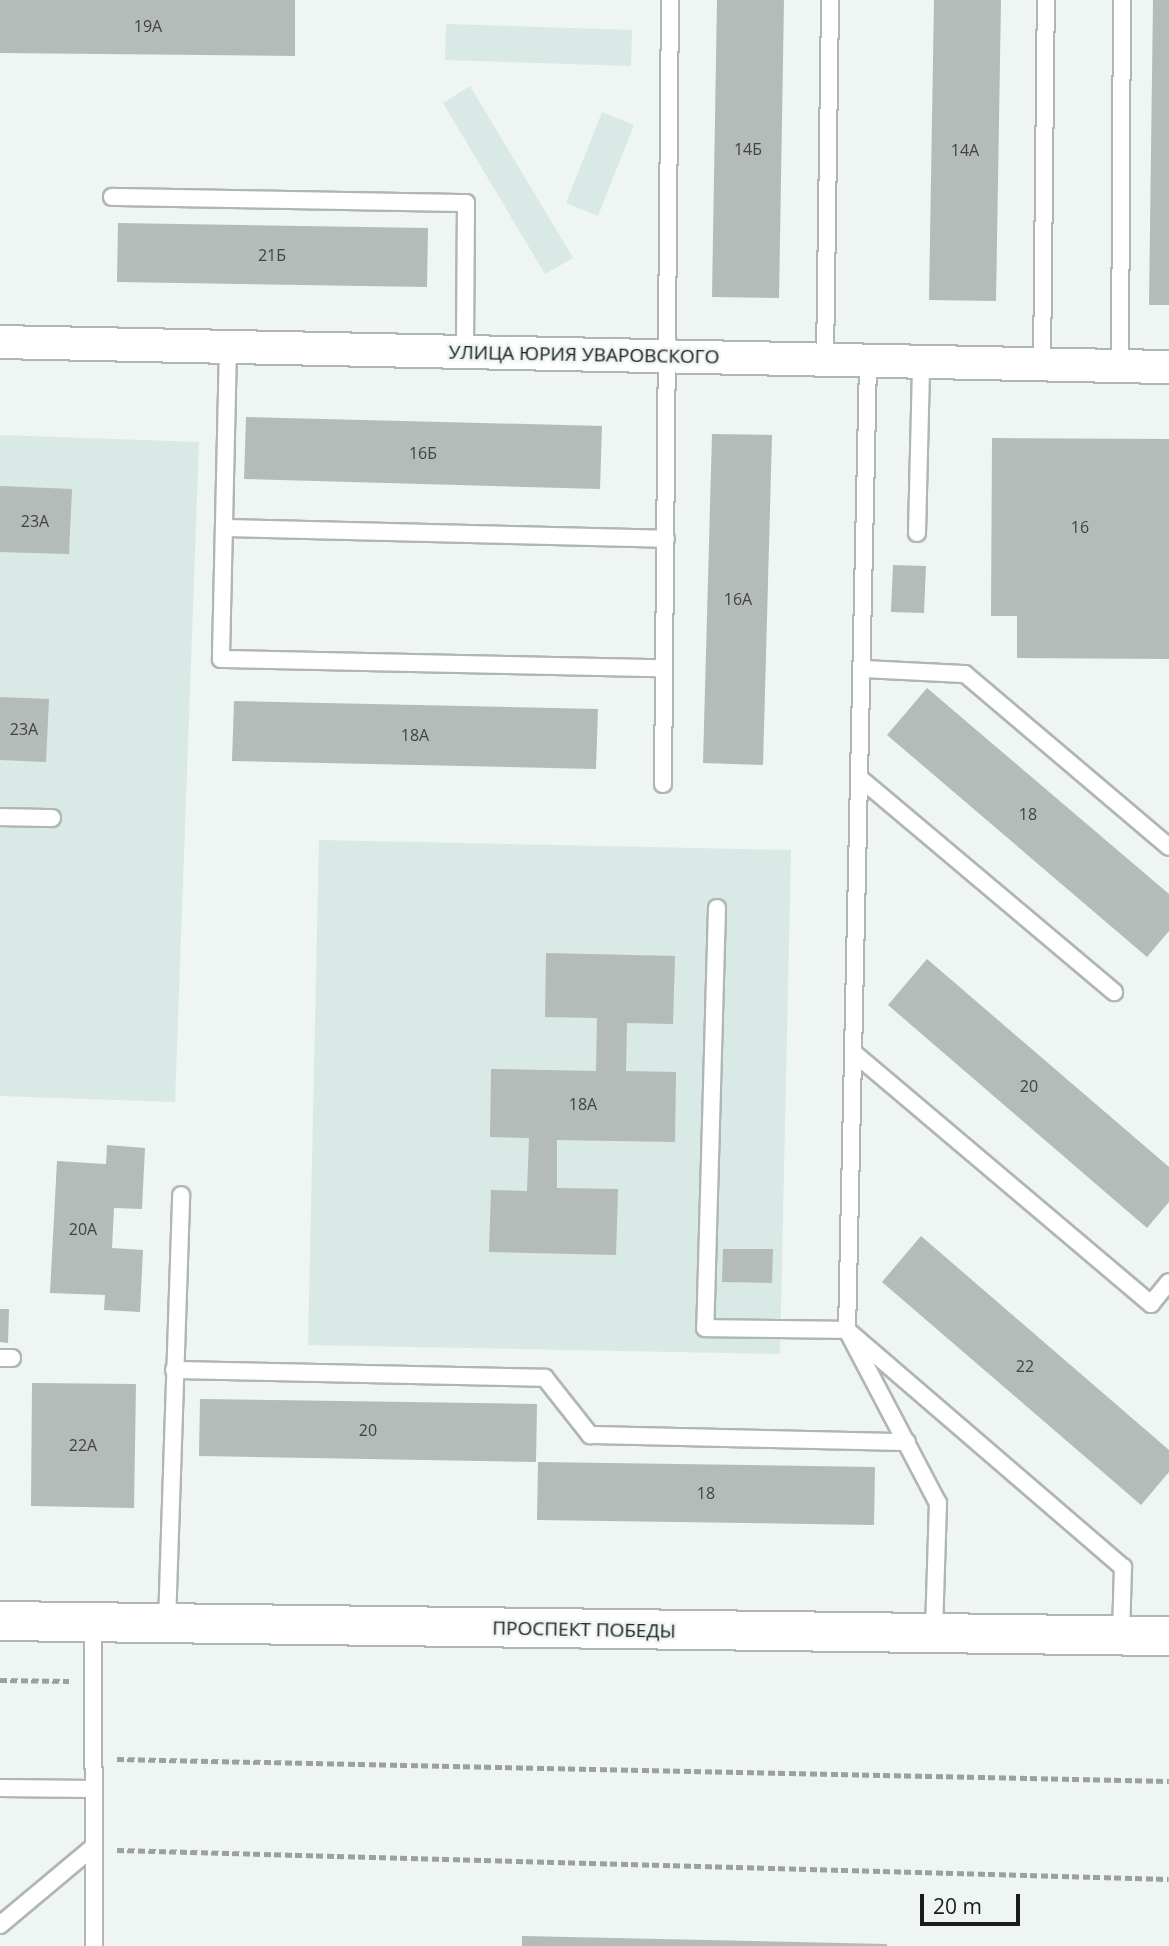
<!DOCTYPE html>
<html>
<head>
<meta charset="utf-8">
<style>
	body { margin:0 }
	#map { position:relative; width:1169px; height:1946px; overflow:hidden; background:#eef5f3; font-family:"Open Sans",sans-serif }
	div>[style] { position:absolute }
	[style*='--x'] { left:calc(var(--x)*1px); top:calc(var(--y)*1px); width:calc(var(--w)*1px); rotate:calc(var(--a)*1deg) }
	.built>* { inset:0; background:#d9e9e5 }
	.building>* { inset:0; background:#b4bbb9 }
	.path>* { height:4.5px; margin-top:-2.25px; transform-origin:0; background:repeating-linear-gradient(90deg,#9ca19f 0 7px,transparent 0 10.5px) }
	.roads { filter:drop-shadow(2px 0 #b0b6b5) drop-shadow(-2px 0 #b0b6b5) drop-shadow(0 2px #b0b6b5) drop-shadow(0 -2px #b0b6b5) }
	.service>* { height:16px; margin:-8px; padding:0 8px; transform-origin:8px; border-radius:8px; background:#fff }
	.minor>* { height:32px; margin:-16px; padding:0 16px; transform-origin:16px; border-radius:16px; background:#fff }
	.primary>* { height:38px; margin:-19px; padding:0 19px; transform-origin:19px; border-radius:19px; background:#fff }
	span { translate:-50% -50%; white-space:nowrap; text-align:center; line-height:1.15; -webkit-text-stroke:5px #eef5f3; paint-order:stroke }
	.number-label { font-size:16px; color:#404442 }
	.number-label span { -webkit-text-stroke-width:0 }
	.street-label { font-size:19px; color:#1a1c1b }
	.scale { position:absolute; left:920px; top:1894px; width:100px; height:32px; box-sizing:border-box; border:4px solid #1a1c1b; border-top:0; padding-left:9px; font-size:21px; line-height:24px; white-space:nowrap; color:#1a1c1b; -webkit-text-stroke:5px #eef5f3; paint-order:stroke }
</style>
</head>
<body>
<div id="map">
	<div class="built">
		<i style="clip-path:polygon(446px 24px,632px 30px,631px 66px,445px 60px)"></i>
		<i style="clip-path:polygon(470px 86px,573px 258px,545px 274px,443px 103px)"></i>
		<i style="clip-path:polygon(602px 112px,634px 125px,598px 216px,566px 203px)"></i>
		<i style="clip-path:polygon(0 435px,199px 442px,175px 1102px,0 1096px)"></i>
		<i style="clip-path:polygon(319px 840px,791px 850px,780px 1354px,308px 1345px)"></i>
	</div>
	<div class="building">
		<i style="clip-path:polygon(0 0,295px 0,295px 56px,0 53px)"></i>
		<i style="clip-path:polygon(717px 0,784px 0,779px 298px,712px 297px)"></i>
		<i style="clip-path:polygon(934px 0,1001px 0,996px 301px,929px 300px)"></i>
		<i style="clip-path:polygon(1153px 0,1169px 0,1169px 305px,1149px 305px)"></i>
		<i style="clip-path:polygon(118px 223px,428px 228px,427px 287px,117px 282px)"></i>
		<i style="clip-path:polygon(246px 417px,602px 426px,600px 489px,244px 479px)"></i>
		<i style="clip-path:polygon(712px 434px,772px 435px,763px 765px,703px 763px)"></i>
		<i style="clip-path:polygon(992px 438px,1169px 439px,1169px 659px,1017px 658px,1017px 616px,991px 616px)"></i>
		<i style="clip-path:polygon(0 486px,72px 489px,69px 554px,0 552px)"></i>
		<i style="clip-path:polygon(893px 565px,926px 566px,924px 613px,891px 612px)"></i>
		<i style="clip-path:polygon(927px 688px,1169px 894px,1169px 931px,1147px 957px,887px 735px)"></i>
		<i style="clip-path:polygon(0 697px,49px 699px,46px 762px,0 760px)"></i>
		<i style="clip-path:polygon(234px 701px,598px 709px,596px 769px,232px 761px)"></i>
		<i style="clip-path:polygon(546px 953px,675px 956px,673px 1024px,627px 1023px,626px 1071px,676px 1072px,675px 1142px,557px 1140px,557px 1188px,618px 1189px,616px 1255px,489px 1252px,491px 1190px,527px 1191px,529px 1138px,490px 1137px,491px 1069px,596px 1071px,597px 1018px,545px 1017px)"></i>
		<i style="clip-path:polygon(927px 959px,1169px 1167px,1169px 1202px,1147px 1228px,888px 1005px)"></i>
		<i style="clip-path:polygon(107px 1145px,145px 1148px,142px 1209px,114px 1208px,112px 1248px,143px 1250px,140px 1312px,104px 1310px,105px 1295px,50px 1293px,57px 1161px,106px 1164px)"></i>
		<i style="clip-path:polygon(921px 1236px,1169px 1450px,1169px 1472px,1141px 1505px,882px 1282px)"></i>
		<i style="clip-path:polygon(723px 1249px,773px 1249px,772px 1283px,722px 1282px)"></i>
		<i style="clip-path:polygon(0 1309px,9px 1309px,8px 1343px,0 1342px)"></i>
		<i style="clip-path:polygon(32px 1383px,136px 1384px,134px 1508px,31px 1506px)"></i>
		<i style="clip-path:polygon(200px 1399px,537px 1404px,536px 1462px,199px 1456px)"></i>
		<i style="clip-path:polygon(538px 1462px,875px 1467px,874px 1525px,537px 1520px)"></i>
		<i style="clip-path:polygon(522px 1936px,887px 1944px,887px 1946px,522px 1946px)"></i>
	</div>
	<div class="path">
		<i style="--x:0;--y:1680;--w:69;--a:0.8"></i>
		<i style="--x:117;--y:1759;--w:1052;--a:1.2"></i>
		<i style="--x:117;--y:1850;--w:1052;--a:1.58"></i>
	</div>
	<div class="roads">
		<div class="service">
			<i style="--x:112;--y:197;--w:354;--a:1"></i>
			<i style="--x:466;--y:203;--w:150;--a:90.4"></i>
			<i style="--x:228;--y:347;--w:312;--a:91.3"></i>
			<i style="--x:221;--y:659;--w:442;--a:1.2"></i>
			<i style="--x:825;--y:361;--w:361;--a:-89.2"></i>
			<i style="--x:868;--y:362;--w:968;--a:91.24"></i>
			<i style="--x:847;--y:1330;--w:195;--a:62.3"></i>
			<i style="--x:938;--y:1503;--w:130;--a:91.8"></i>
			<i style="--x:1042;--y:367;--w:367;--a:-89.4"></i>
			<i style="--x:1120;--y:368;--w:368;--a:-89.7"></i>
			<i style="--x:224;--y:528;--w:442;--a:1.4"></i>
			<i style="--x:917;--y:533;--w:169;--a:-88.6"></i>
			<i style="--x:862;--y:669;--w:103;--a:2.8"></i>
			<i style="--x:965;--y:674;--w:267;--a:40.3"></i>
			<i style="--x:861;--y:779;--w:331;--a:40.1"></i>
			<i style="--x:663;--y:784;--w:784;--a:-89.49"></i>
			<i style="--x:0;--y:817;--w:52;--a:1.1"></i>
			<i style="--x:717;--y:908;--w:420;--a:91.6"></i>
			<i style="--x:705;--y:1328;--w:142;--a:0.8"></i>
			<i style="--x:847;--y:1330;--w:364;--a:40.7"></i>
			<i style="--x:1123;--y:1567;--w:68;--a:91.7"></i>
			<i style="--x:854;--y:1053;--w:389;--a:40.2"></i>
			<i style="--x:1151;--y:1304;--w:28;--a:-51"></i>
			<i style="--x:0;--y:1358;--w:12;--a:0"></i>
			<i style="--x:174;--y:1370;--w:371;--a:1.2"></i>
			<i style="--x:545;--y:1378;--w:73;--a:51.7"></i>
			<i style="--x:590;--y:1435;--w:317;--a:1.3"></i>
			<i style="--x:93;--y:1622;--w:324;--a:89.8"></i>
			<i style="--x:167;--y:1623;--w:428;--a:-88.1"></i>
			<i style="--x:0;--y:1788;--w:93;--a:0.6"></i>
			<i style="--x:0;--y:1925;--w:119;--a:-39.9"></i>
		</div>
		<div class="minor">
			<i style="--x:0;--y:342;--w:1169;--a:1.23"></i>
		</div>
		<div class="primary">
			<i style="--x:0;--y:1621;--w:1169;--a:0.74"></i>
		</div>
	</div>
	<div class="number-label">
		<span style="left:148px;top:26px">19А</span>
		<span style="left:748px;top:149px">14Б</span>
		<span style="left:965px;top:150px">14А</span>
		<span style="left:272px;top:255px">21Б</span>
		<span style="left:423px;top:453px">16Б</span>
		<span style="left:35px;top:521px">23А</span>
		<span style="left:1080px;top:527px">16</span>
		<span style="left:738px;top:599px">16А</span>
		<span style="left:24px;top:729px">23А</span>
		<span style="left:415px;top:735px">18А</span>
		<span style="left:1028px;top:814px">18</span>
		<span style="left:1029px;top:1086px">20</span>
		<span style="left:583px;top:1104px">18А</span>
		<span style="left:83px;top:1229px">20А</span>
		<span style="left:1025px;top:1366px">22</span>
		<span style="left:368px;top:1430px">20</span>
		<span style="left:83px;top:1445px">22А</span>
		<span style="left:706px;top:1493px">18</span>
	</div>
	<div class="street-label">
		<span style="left:584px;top:355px;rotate:1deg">УЛИЦА ЮРИЯ УВАРОВСКОГО</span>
		<span style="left:584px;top:1630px;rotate:1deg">ПРОСПЕКТ ПОБЕДЫ</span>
	</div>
	<div class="scale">20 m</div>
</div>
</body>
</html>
